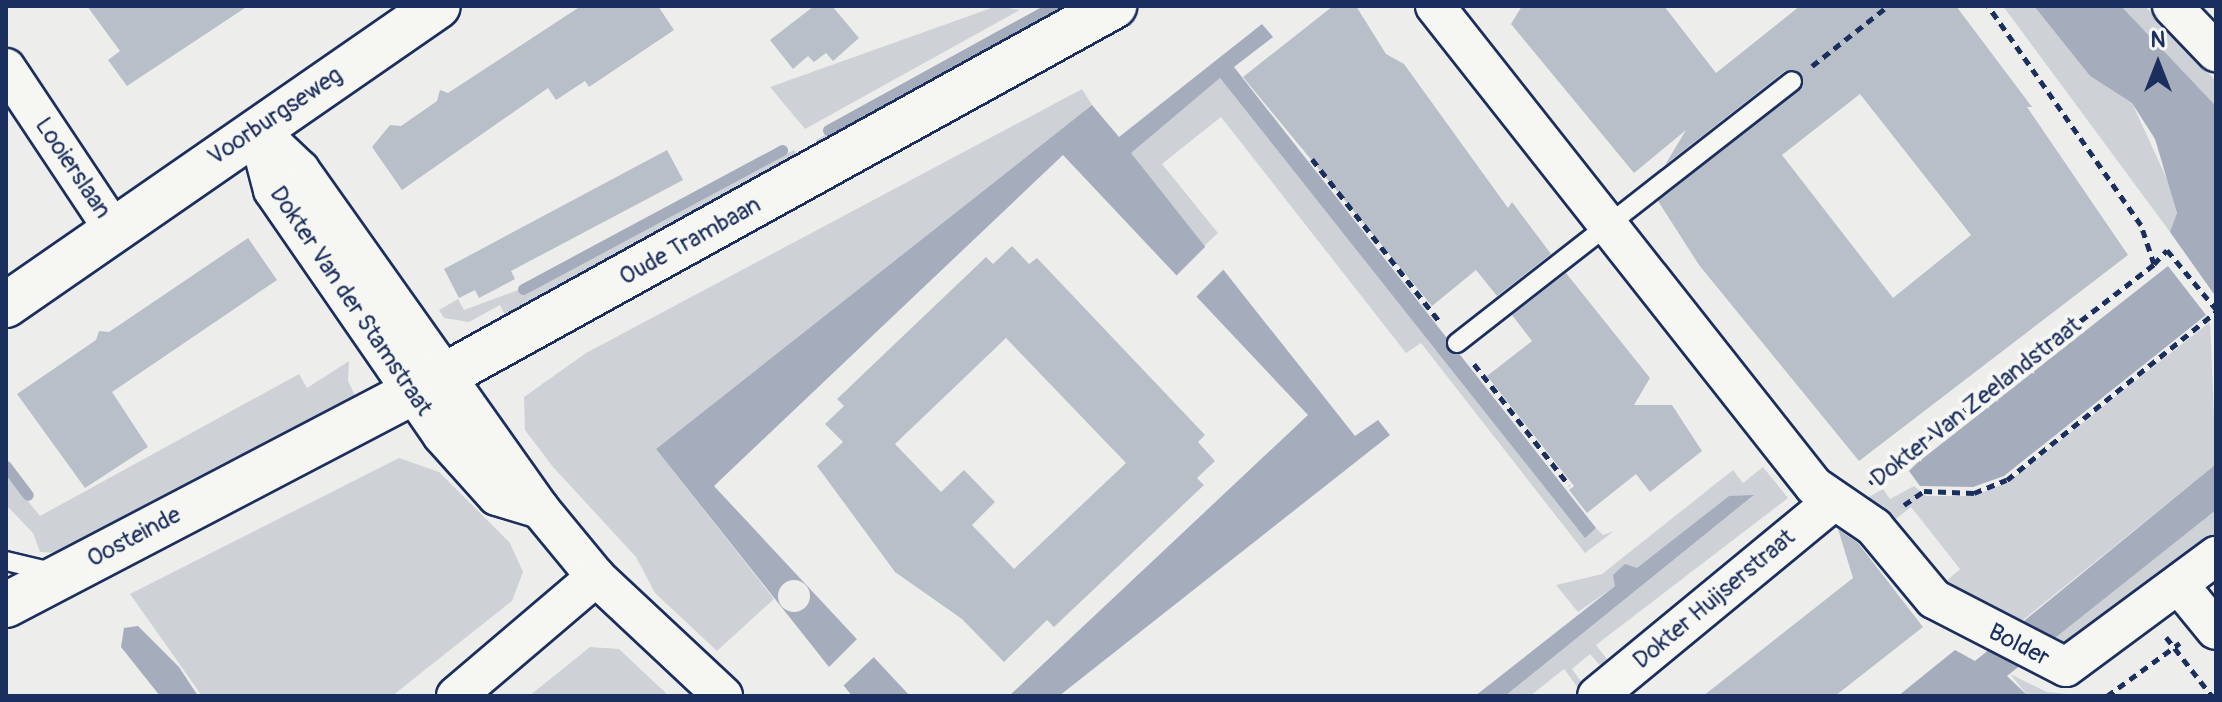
<!DOCTYPE html>
<html>
<head>
<meta charset="utf-8">
<style>
	body { margin:0 }
	#map { position:relative; width:2222px; height:702px; overflow:hidden; background:#edeeec; font-family:Pangolin,sans-serif }
	div>[style] { position:absolute }
	[style*='--x'] { left:calc(var(--x)*1px); top:calc(var(--y)*1px); width:calc(var(--w)*1px); rotate:calc(var(--a)*1deg) }
	.green>* { inset:0; background:#ced2d7 }
	.water>* { inset:0; background:#a5acbc }
	.pier>* { inset:0; background:#edeeec }
	.round { border-radius:50% }
	.stream>* { height:11px; margin:-5.5px; padding:0 5.5px; transform-origin:5.5px; border-radius:5.5px; background:#a5acbc }
	.building>* { inset:0; background:#b9bfc8 }
	.path>* { height:5px; margin-top:-2.5px; transform-origin:0; background:repeating-linear-gradient(90deg,#1b2f5e 0 8px,transparent 0 14px) }
	.roads { filter:drop-shadow(2px 0 #1b2f5e) drop-shadow(-2px 0 #1b2f5e) drop-shadow(0 2px #1b2f5e) drop-shadow(0 -2px #1b2f5e) }
	.service>* { height:18px; margin:-9px; padding:0 9px; transform-origin:9px; border-radius:9px; background:#f6f6f2 }
	.minor>* { height:38px; margin:-19px; padding:0 19px; transform-origin:19px; border-radius:19px; background:#f6f6f2 }
	.tertiary>* { height:44px; margin:-22px; padding:0 22px; transform-origin:22px; border-radius:22px; background:#f6f6f2 }
	span { translate:-50% -50%; white-space:nowrap; text-align:center; line-height:1.15; -webkit-text-stroke:8px #f6f6f2; paint-order:stroke }
	.street-label { font-size:24px; color:#1b2f5e }
	.frame { position:absolute; inset:0; border:8px solid #1b2f5e; pointer-events:none }
	.north { position:absolute; left:2118px; top:24px; width:80px; height:80px; -webkit-text-stroke:6px #f6f6f2; paint-order:stroke; rotate:0deg; font-size:22px; font-weight:700; line-height:32px; text-align:center; color:#1b2f5e }
	.north::after { content:''; display:block; margin:auto; width:28px; height:36px; background:#1b2f5e; clip-path:polygon(50% 0,100% 100%,50% 72%,0 100%) }
</style>
</head>
<body>
<div id="map">
	<div class="green">
		<i style="clip-path:polygon(997px 6px,1020px 10px,805px 129px,770px 87px)"></i>
		<i style="clip-path:polygon(1063px 6px,1076px 6px,820px 147px,816px 140px)"></i>
		<i style="clip-path:polygon(2003px 6px,2034px 6px,2090px 76px,2132px 103px,2172px 190px,2177px 214px,2170px 232px)"></i>
		<i style="clip-path:polygon(2121px 6px,2145px 6px,2216px 81px,2216px 106px)"></i>
		<i style="clip-path:polygon(1220px 78px,1585px 537px,1596px 528px,1603px 535px,1614px 531px,1585px 553px,1421px 343px,1406px 353px,1221px 117px,1162px 164px,1218px 233px,1204px 246px,1130px 153px)"></i>
		<i style="clip-path:polygon(1082px 89px,1092px 105px,656px 449px,774px 599px,717px 651px,655px 593px,636px 557px,553px 467px,525px 430px,524px 397px,586px 353px)"></i>
		<i style="clip-path:polygon(794px 150px,799px 158px,505px 315px,500px 305px,469px 322px,444px 318px,439px 310px,458px 299px,464px 310px,518px 290px,522px 295px)"></i>
		<i style="clip-path:polygon(2210px 322px,2216px 464px,2017px 625px,1942px 585px,1960px 569px,1911px 507px,1892px 522px,1865px 499px,1883px 489px,1890px 499px,1914px 486px,1926px 496px,1973px 496px,2008px 482px)"></i>
		<i style="clip-path:polygon(349px 361px,348px 381px,360px 406px,77px 554px,40px 552px,33px 533px,6px 505px,6px 474px,40px 516px,299px 374px,307px 388px)"></i>
		<i style="clip-path:polygon(399px 458px,439px 472px,510px 543px,523px 572px,512px 601px,392px 696px,202px 696px,130px 594px)"></i>
		<i style="clip-path:polygon(1763px 467px,1788px 498px,1596px 645px,1610px 663px,1603px 669px,1590px 654px,1572px 669px,1583px 684px,1578px 688px,1564px 669px,1530px 696px,1505px 696px,1753px 496px,1729px 496px,1637px 569px,1626px 565px,1615px 586px,1578px 612px,1556px 585px,1602px 574px,1733px 470px,1743px 483px)"></i>
		<i style="clip-path:polygon(2216px 510px,2216px 535px,2077px 644px,2061px 650px,2047px 644px)"></i>
		<i style="clip-path:polygon(590px 647px,619px 649px,669px 696px,529px 696px)"></i>
		<i style="clip-path:polygon(2010px 674px,2047px 692px,2090px 696px,2028px 696px)"></i>
	</div>
	<div class="water">
		<i style="clip-path:polygon(2034px 6px,2121px 6px,2216px 106px,2216px 297px,2170px 232px,2177px 213px,2155px 139px,2132px 103px,2090px 76px)"></i>
		<i style="clip-path:polygon(1262px 24px,1273px 37px,1234px 67px,1596px 528px,1585px 538px,1220px 78px,1131px 153px,1355px 436px,1378px 420px,1390px 435px,1059px 696px,1009px 696px,1308px 415px,1063px 155px,714px 486px,910px 696px,852px 696px,656px 449px,1092px 105px,1119px 137px)"></i>
		<i style="clip-path:polygon(2168px 266px,2206px 315px,2004px 476px,1973px 487px,1920px 486px,1909px 471px,1917px 463px)"></i>
		<i style="clip-path:polygon(2216px 464px,2216px 510px,2007px 676px,2028px 696px,1898px 696px,1955px 650px,1975px 661px)"></i>
		<i style="clip-path:polygon(1754px 495px,1505px 696px,1475px 696px,1615px 586px,1613px 575px,1625px 564px,1637px 568px,1729px 496px)"></i>
		<i style="clip-path:polygon(138px 626px,179px 667px,198px 696px,160px 696px,121px 647px,124px 628px)"></i>
	</div>
	<div class="pier">
		<i style="clip-path:polygon(1208px 244px,1226px 267px,1194px 299px,1174px 278px)"></i>
		<i class="round" style="left:778px;top:580px;width:32px;height:32px"></i>
		<i style="clip-path:polygon(858px 638px,875px 656px,841px 688px,827px 669px)"></i>
	</div>
	<div class="stream">
		<i style="--x:828;--y:130;--w:258;--a:-28.8"></i>
		<i style="--x:523;--y:289;--w:294;--a:-28.2"></i>
		<i style="--x:6;--y:466;--w:36;--a:53"></i>
	</div>
	<div class="building">
		<i style="clip-path:polygon(87px 6px,248px 6px,127px 86px,108px 60px,120px 51px)"></i>
		<i style="clip-path:polygon(581px 6px,658px 6px,674px 30px,589px 87px,585px 81px,556px 100px,548px 88px,402px 190px,372px 147px,390px 125px,401px 126px,437px 101px,440px 90px,448px 93px)"></i>
		<i style="clip-path:polygon(814px 6px,832px 6px,859px 38px,833px 61px,826px 53px,814px 62px,808px 56px,793px 69px,770px 40px)"></i>
		<i style="clip-path:polygon(1333px 6px,1356px 6px,1386px 54px,1404px 64px,1508px 208px,1512px 202px,1551px 254px,1497px 296px,1476px 270px,1432px 306px,1243px 77px)"></i>
		<i style="clip-path:polygon(evenodd,1522px 6px,1664px 6px,1716px 73px,1800px 6px,1956px 6px,2032px 107px,2027px 107px,2128px 255px,1859px 461px,1699px 265px,1658px 201px,1799px 90px,1802px 74px,1785px 71px,1665px 165px,1686px 130px,1634px 173px,1511px 24px,1522px 6px,1860px 94px,1971px 235px,1893px 298px,1782px 155px,1860px 94px)"></i>
		<i style="clip-path:polygon(667px 150px,683px 180px,511px 271px,515px 279px,479px 298px,475px 290px,459px 298px,444px 269px)"></i>
		<i style="clip-path:polygon(248px 238px,277px 280px,112px 392px,148px 447px,85px 488px,17px 394px,96px 340px,99px 331px,109px 332px)"></i>
		<i style="clip-path:polygon(evenodd,1012px 246px,1029px 264px,1037px 258px,1205px 435px,1198px 442px,1215px 461px,1197px 478px,1204px 485px,1054px 627px,1047px 620px,1004px 662px,962px 619px,895px 572px,817px 466px,843px 442px,825px 424px,844px 406px,837px 399px,986px 257px,993px 264px,1012px 246px,1006px 338px,1126px 463px,1014px 569px,972px 525px,995px 502px,964px 470px,941px 492px,895px 444px,1006px 338px)"></i>
		<i style="clip-path:polygon(1566px 273px,1650px 378px,1634px 405px,1672px 405px,1702px 451px,1650px 492px,1636px 474px,1587px 513px,1569px 490px,1574px 486px,1487px 376px,1532px 341px,1512px 315px)"></i>
		<i style="clip-path:polygon(1838px 529px,1858px 543px,1923px 627px,1835px 696px,1703px 696px,1853px 578px)"></i>
	</div>
	<div class="path">
		<i style="--x:1812;--y:66;--w:97;--a:-38.3"></i>
		<i style="--x:1312;--y:159;--w:207;--a:51.9"></i>
		<i style="--x:2154;--y:264;--w:19;--a:-47"></i>
		<i style="--x:2167;--y:250;--w:77;--a:50.3"></i>
		<i style="--x:1474;--y:364;--w:154;--a:51.9"></i>
		<i style="--x:1870;--y:483;--w:359;--a:-37.6"></i>
		<i style="--x:2154;--y:264;--w:41;--a:-108.4"></i>
		<i style="--x:2141;--y:225;--w:267;--a:-124.9"></i>
		<i style="--x:1904;--y:505;--w:24;--a:-35"></i>
		<i style="--x:1924;--y:491;--w:50;--a:2.3"></i>
		<i style="--x:1974;--y:493;--w:35;--a:-22"></i>
		<i style="--x:2007;--y:480;--w:268;--a:-38.8"></i>
		<i style="--x:2166;--y:637;--w:75;--a:52.1"></i>
		<i style="--x:2107;--y:696;--w:90;--a:-36"></i>
	</div>
	<div class="roads">
		<div class="service">
			<i style="--x:1457;--y:343;--w:425;--a:-38"></i>
			<i style="--x:6;--y:561;--w:51;--a:13.5"></i>
		</div>
		<div class="minor">
			<i style="--x:1435;--y:6;--w:612;--a:51.71"></i>
			<i style="--x:1814;--y:486;--w:73;--a:34.3"></i>
			<i style="--x:1874;--y:527;--w:94;--a:50.2"></i>
			<i style="--x:1934;--y:599;--w:148;--a:27.3"></i>
			<i style="--x:2066;--y:667;--w:187;--a:-36.5"></i>
			<i style="--x:2172;--y:6;--w:64;--a:46.3"></i>
			<i style="--x:6;--y:68;--w:193;--a:56.4"></i>
			<i style="--x:257;--y:129;--w:59;--a:43.6"></i>
			<i style="--x:300;--y:170;--w:415;--a:54.7"></i>
			<i style="--x:540;--y:509;--w:88;--a:50.5"></i>
			<i style="--x:596;--y:577;--w:174;--a:43.1"></i>
			<i style="--x:257;--y:129;--w:63;--a:75.3"></i>
			<i style="--x:273;--y:190;--w:298;--a:55.4"></i>
			<i style="--x:442;--y:435;--w:82;--a:48"></i>
			<i style="--x:497;--y:496;--w:45;--a:16.8"></i>
			<i style="--x:2179;--y:585;--w:58;--a:50.6"></i>
			<i style="--x:456;--y:696;--w:184;--a:-40.4"></i>
			<i style="--x:1597;--y:696;--w:305;--a:-39.5"></i>
		</div>
		<div class="tertiary">
			<i style="--x:6;--y:305;--w:525;--a:-34.69"></i>
			<i style="--x:6;--y:605;--w:492;--a:-27.6"></i>
			<i style="--x:442;--y:377;--w:768;--a:-28.9"></i>
		</div>
	</div>
	<div class="street-label">
		<span style="left:275px;top:116px;rotate:-34deg">Voorburgseweg</span>
		<span style="left:73px;top:168px;rotate:56deg">Looierslaan</span>
		<span style="left:690px;top:241px;rotate:-29deg">Oude Trambaan</span>
		<span style="left:351px;top:301px;rotate:56deg">Dokter Van der Stamstraat</span>
		<span style="left:1976px;top:402px;rotate:-38deg">Dokter Van Zeelandstraat</span>
		<span style="left:134px;top:537px;rotate:-28deg">Oosteinde</span>
		<span style="left:1714px;top:599px;rotate:-40deg">Dokter Huijserstraat</span>
		<span style="left:2019px;top:645px;rotate:27deg">Bolder</span>
	</div>
	<div class="frame"></div>
	<div class="north">N</div>
</div>
</body>
</html>
